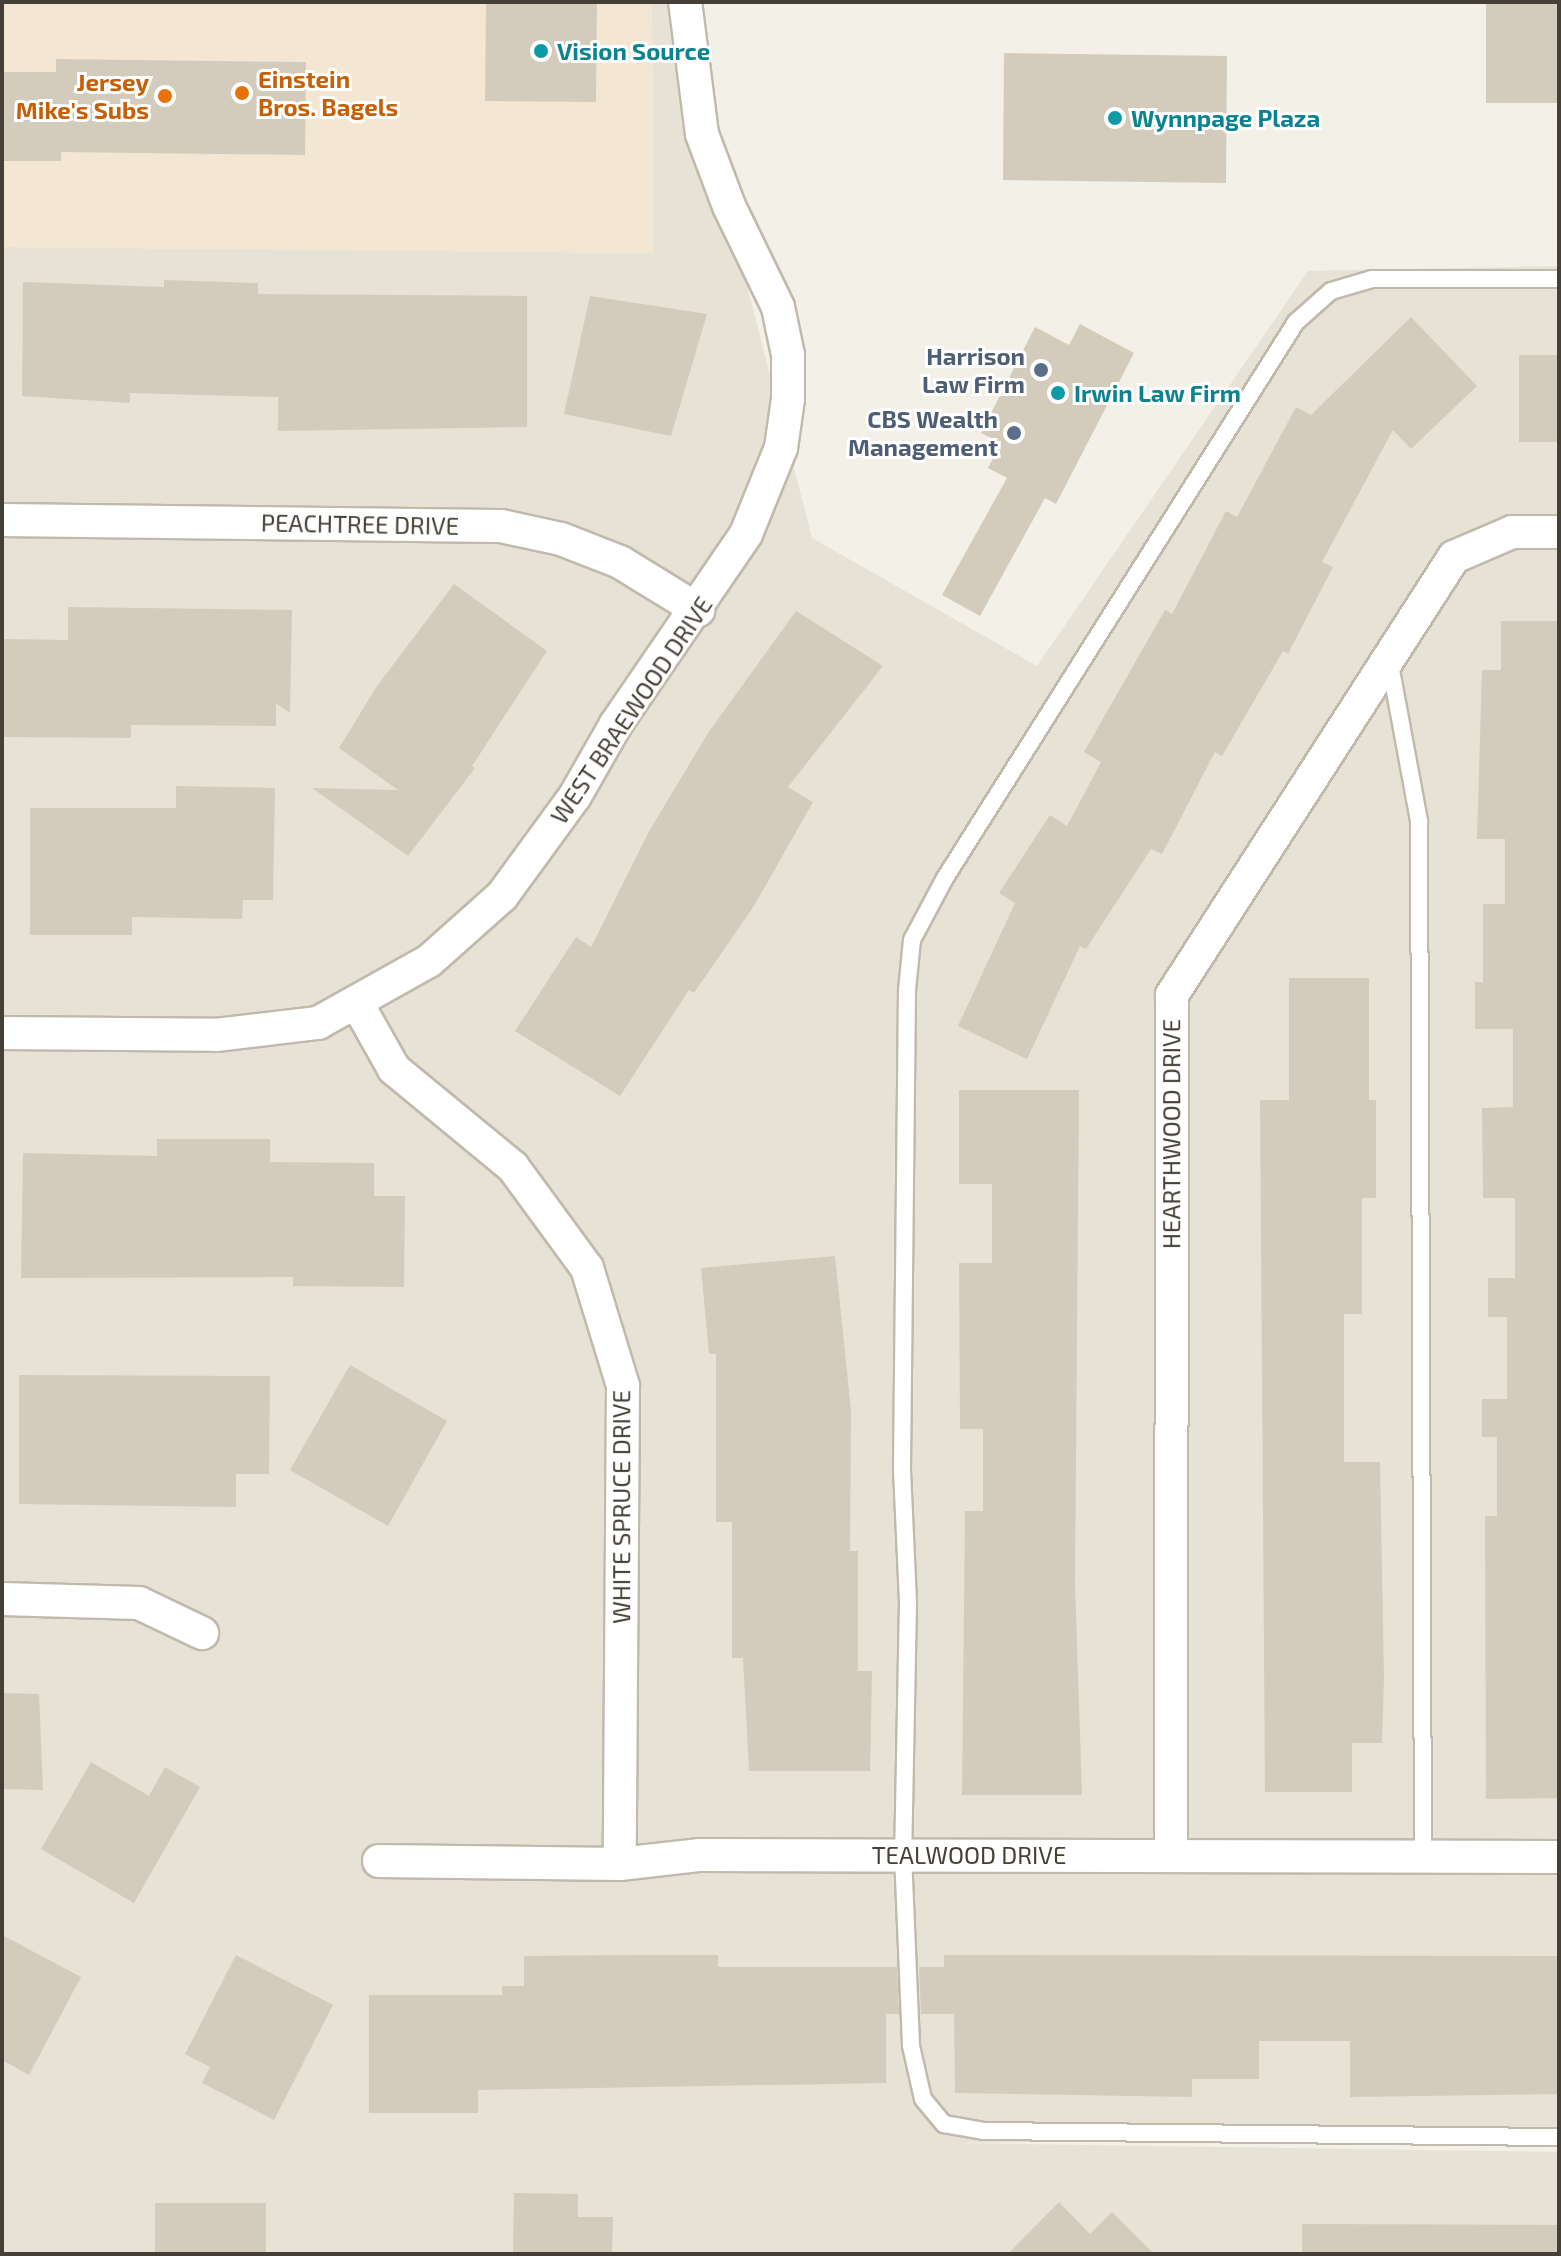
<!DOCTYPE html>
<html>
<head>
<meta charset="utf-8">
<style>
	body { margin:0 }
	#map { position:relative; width:1561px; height:2256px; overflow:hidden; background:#f2f0e7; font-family:"Exo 2",sans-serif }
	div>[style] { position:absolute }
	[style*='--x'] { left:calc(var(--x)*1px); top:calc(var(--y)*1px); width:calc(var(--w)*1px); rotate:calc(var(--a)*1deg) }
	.residential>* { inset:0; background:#e6e2d6 }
	.commercial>* { inset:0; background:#f3e7d4 }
	.building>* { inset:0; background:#d3ccbd }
	.roads { filter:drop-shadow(2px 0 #c0baad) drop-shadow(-2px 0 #c0baad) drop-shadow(0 2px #c0baad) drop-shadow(0 -2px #c0baad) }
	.service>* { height:16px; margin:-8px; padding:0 8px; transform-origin:8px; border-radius:8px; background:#fff }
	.minor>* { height:32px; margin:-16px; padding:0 16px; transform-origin:16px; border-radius:16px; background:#fff }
	.dots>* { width:22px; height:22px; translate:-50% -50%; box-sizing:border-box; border:4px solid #fff; border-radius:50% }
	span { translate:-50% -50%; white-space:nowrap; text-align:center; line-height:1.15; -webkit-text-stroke:6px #fff; paint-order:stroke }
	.culture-label { font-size:24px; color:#0d838f; font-weight:700 }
	.left { translate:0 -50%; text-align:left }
	.food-label { font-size:24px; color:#c56008; font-weight:700 }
	.right { translate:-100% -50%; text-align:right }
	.service-label { font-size:24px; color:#4e5e75; font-weight:700 }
	.street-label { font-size:24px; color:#454037 }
	.frame { position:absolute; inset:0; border:4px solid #454037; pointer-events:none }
</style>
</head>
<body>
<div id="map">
	<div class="residential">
		<i style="clip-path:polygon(652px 2px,674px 2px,812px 538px,1037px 666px,1308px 271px,1559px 266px,1559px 2136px,957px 2143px,1559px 2152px,1559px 2254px,2px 2254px,2px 247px,653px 253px)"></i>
	</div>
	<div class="commercial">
		<i style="clip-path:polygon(2px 2px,652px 2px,653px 253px,2px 247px)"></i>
	</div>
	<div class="building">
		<i style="clip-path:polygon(486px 2px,597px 2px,596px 102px,485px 101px)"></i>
		<i style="clip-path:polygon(1486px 2px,1559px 2px,1559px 103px,1486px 103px)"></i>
		<i style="clip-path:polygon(1004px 53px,1227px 56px,1226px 183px,1003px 180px)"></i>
		<i style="clip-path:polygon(56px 59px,306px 62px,305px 155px,61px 152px,61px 161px,2px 161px,2px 72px,56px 72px)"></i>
		<i style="clip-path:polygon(164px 280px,258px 283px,258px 294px,527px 296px,527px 427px,278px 431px,278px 397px,130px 393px,130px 403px,22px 396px,23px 282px,164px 287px)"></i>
		<i style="clip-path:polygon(590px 296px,707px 314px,671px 436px,564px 414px)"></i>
		<i style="clip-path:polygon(1411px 317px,1477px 386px,1411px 449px,1393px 430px,1322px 562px,1333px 567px,1288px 654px,1283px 651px,1222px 756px,1215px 752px,1162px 854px,1151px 849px,1086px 949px,1080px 946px,1027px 1059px,958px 1026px,1015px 903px,999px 893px,1050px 815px,1067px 826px,1101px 762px,1084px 752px,1165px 610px,1172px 614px,1226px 511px,1237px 517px,1296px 407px,1311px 415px)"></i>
		<i style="clip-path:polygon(1080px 324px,1134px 353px,1056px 504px,1045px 498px,980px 616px,942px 595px,1007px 478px,988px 468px,1001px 443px,981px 433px,1035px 327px,1069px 345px)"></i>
		<i style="clip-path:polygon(1519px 355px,1559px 355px,1559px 442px,1519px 442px)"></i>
		<i style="clip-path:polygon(454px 584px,547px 651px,472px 766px,475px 768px,408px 856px,312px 788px,398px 790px,339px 748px,377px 686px)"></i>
		<i style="clip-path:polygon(68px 607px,292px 610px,290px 713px,276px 703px,276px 726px,131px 725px,131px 738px,2px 737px,2px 639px,68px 640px)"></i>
		<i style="clip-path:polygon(796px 611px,883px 666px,788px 787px,813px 802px,754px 906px,694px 993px,689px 990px,620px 1096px,515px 1031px,576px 937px,591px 947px,648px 833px,708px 733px)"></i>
		<i style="clip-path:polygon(1501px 621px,1559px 621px,1559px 1798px,1486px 1799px,1485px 1516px,1497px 1516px,1497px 1437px,1482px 1437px,1482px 1399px,1507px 1399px,1507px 1317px,1488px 1317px,1488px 1278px,1515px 1278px,1515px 1198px,1483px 1198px,1482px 1108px,1513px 1107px,1513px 1029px,1475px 1029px,1475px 982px,1483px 982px,1483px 904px,1505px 904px,1505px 839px,1477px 839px,1482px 670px,1501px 670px)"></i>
		<i style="clip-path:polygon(176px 786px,275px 788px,273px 900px,243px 900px,242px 919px,132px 917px,132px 935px,30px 935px,30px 808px,176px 808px)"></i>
		<i style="clip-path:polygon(1289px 978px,1369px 978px,1369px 1100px,1376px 1100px,1376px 1198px,1362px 1198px,1362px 1314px,1344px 1314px,1344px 1462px,1380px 1462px,1384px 1677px,1382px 1743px,1352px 1743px,1352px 1792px,1265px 1792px,1260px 1100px,1289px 1100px)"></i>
		<i style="clip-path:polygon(959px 1090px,1079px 1090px,1075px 1583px,1082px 1795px,962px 1795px,965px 1511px,983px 1511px,983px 1429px,960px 1429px,959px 1263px,992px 1263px,992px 1184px,959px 1184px)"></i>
		<i style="clip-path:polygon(157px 1139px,270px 1139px,270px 1162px,374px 1163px,374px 1196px,405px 1196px,404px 1287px,293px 1286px,293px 1277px,21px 1278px,23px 1153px,157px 1156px)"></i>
		<i style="clip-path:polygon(835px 1256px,851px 1410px,850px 1551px,858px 1551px,858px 1671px,872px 1671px,870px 1771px,749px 1771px,743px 1658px,732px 1658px,732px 1522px,716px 1522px,716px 1354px,709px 1354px,701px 1268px)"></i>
		<i style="clip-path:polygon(350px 1365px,447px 1421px,388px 1526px,290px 1470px)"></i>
		<i style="clip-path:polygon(19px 1375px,270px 1376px,269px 1474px,236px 1474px,236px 1507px,19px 1504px)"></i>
		<i style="clip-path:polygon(2px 1693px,39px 1694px,43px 1790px,2px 1789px)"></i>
		<i style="clip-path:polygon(91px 1762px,149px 1796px,165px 1767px,200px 1787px,134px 1903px,41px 1849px)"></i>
		<i style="clip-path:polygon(2px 1935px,81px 1977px,29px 2075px,2px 2060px)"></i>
		<i style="clip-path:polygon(236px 1955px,333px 2005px,274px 2120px,202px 2083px,210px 2067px,185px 2054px)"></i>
		<i style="clip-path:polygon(638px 1955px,718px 1955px,718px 1967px,897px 1967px,899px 2014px,886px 2014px,886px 2083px,478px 2090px,478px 2113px,369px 2113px,369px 1995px,502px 1995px,502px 1986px,524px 1986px,524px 1956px)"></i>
		<i style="clip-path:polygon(944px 1955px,1559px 1956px,1559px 2094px,1350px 2097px,1350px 2041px,1259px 2041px,1259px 2079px,1192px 2079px,1192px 2097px,955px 2093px,954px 2014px,921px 2014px,919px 1967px,944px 1967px)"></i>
		<i style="clip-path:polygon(514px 2193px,578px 2194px,578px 2217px,613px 2217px,612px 2254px,513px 2254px)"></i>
		<i style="clip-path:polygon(1059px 2202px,1090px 2234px,1112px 2212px,1154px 2254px,1008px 2254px)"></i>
		<i style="clip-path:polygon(155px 2203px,266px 2203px,266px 2254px,155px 2254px)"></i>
		<i style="clip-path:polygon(1302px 2224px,1559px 2225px,1559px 2254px,1302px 2254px)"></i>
	</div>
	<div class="roads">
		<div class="service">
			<i style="--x:1559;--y:279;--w:187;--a:180"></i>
			<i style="--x:1372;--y:279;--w:43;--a:163.7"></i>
			<i style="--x:1331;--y:291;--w:47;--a:138.5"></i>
			<i style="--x:1296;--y:322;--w:658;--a:122.26"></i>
			<i style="--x:945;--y:878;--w:70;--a:118"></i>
			<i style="--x:912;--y:940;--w:50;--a:95.7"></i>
			<i style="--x:907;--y:990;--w:480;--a:90.6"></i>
			<i style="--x:902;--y:1470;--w:132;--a:87.4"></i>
			<i style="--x:908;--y:1602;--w:252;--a:91.1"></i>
			<i style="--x:903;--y:1854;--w:192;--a:87.6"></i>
			<i style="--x:911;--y:2046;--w:54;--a:77.2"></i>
			<i style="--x:923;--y:2099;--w:33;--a:50"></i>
			<i style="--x:944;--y:2124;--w:40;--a:10"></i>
			<i style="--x:983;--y:2131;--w:576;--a:0.6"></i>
			<i style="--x:1389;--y:659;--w:165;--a:79.5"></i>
			<i style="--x:1419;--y:821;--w:1036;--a:89.78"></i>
		</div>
		<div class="minor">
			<i style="--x:2;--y:520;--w:499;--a:0.7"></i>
			<i style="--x:501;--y:526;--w:61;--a:12.2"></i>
			<i style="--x:561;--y:539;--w:63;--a:21.3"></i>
			<i style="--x:620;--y:562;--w:92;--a:31.6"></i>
			<i style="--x:358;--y:1005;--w:73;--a:60.6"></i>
			<i style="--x:394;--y:1069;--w:154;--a:39.5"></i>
			<i style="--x:513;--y:1167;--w:125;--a:53.8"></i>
			<i style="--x:587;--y:1268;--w:123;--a:73"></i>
			<i style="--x:623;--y:1386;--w:478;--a:90.4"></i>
			<i style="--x:2;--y:1033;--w:214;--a:0.5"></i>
			<i style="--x:216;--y:1035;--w:103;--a:-6.7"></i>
			<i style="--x:318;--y:1023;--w:127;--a:-29.2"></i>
			<i style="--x:429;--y:961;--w:98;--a:-41.7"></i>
			<i style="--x:502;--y:896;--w:124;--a:-53.9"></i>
			<i style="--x:575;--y:796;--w:83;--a:-60.3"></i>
			<i style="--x:616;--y:724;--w:230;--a:-55.6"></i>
			<i style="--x:746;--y:534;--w:93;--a:-67.9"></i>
			<i style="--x:781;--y:448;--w:49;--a:-81.9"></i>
			<i style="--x:788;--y:399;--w:44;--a:-90"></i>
			<i style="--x:788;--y:355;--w:49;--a:-101.8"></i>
			<i style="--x:778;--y:307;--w:112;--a:-115.9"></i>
			<i style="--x:729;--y:206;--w:77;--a:-110.6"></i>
			<i style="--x:702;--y:134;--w:133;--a:-97.3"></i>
			<i style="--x:2;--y:1599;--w:137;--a:1.7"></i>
			<i style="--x:139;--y:1603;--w:70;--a:25.5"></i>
			<i style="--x:1171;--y:1855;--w:860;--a:-89.93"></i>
			<i style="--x:1172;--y:995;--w:521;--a:-57.23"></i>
			<i style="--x:1454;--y:557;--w:63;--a:-23.3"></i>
			<i style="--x:1512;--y:532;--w:47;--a:0"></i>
			<i style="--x:379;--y:1861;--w:241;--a:0.7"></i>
			<i style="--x:620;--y:1864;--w:81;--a:-6.4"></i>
			<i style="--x:700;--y:1855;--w:859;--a:0.13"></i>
		</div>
	</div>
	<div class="dots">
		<i style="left:541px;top:51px;background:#0f9aa8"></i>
		<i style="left:242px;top:93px;background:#e8710a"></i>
		<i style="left:165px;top:96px;background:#e8710a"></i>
		<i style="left:1115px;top:118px;background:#0f9aa8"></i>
		<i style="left:1041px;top:370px;background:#5c6f8a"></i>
		<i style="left:1058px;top:393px;background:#0f9aa8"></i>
		<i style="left:1014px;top:433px;background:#5c6f8a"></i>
	</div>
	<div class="culture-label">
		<span class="left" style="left:557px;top:51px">Vision Source</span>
		<span class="left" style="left:1131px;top:118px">Wynnpage Plaza</span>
		<span class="left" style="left:1074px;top:393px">Irwin Law Firm</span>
	</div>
	<div class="food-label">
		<span class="left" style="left:258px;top:93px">Einstein<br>Bros. Bagels</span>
		<span class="right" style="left:149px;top:96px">Jersey<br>Mike's Subs</span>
	</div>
	<div class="service-label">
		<span class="right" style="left:1025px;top:370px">Harrison<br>Law Firm</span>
		<span class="right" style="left:998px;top:433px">CBS Wealth<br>Management</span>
	</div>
	<div class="street-label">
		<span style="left:360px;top:524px;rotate:1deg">PEACHTREE DRIVE</span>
		<span style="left:631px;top:710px;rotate:-56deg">WEST BRAEWOOD DRIVE</span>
		<span style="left:1171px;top:1134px;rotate:-90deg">HEARTHWOOD DRIVE</span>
		<span style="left:621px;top:1507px;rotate:-90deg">WHITE SPRUCE DRIVE</span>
		<span style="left:969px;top:1855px">TEALWOOD DRIVE</span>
	</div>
	<div class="frame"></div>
</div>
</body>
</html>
